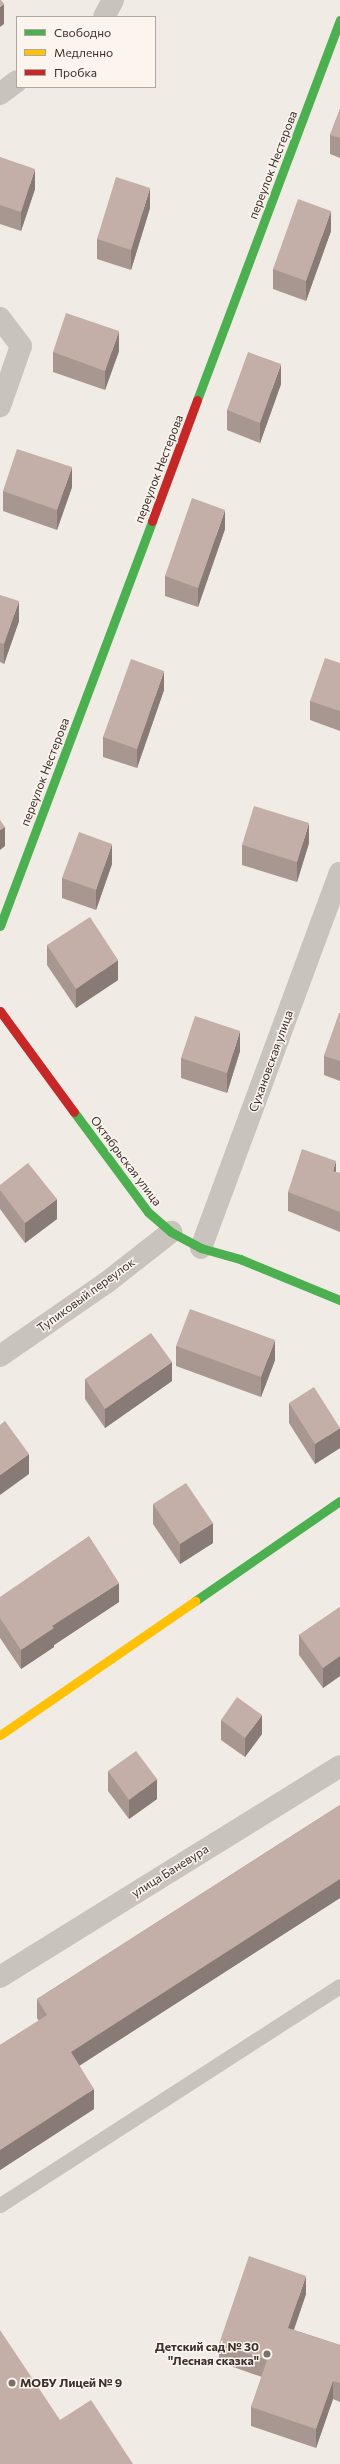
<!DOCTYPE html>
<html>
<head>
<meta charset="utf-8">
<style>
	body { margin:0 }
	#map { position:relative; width:340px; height:2464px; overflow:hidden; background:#f0ebe5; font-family:Commissioner,sans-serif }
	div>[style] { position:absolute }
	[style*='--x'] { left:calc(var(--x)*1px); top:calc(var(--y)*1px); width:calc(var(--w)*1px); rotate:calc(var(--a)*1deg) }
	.lane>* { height:15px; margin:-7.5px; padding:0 7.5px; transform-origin:7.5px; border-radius:7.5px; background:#c9c3be }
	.street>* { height:22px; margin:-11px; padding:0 11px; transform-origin:11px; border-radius:11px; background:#c9c3be }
	.fast>* { height:9px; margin:-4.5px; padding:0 4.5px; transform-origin:4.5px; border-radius:4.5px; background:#4caf50 }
	.slow>* { height:9px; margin:-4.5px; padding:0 4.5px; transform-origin:4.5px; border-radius:4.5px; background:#ffc107 }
	.jam>* { height:9px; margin:-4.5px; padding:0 4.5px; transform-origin:4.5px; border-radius:4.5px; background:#c62828 }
	.wall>* { inset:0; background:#a89690 }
	.shaded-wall>* { inset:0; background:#887a75 }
	.building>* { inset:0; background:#c3afa7 }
	.dots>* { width:11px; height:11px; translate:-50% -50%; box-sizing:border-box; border:2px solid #fbf5ee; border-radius:50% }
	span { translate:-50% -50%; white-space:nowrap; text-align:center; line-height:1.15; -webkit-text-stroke:3px #fbf5ee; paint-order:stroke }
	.street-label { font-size:12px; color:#3b302b }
	.poi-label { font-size:12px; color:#3b302b; font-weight:700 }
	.right { translate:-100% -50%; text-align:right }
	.left { translate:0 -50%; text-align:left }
	.legend { position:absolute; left:16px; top:16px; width:140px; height:72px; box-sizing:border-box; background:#fbf5ee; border:1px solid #aea6a0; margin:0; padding:5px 7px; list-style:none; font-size:12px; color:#3b302b }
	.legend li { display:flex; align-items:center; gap:8px; height:20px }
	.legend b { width:20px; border:1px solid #aea6a0 }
</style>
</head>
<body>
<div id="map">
	<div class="lane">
		<i style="--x:0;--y:2205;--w:404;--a:-32.8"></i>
	</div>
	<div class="street">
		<i style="--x:104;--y:17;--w:19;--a:-62"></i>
		<i style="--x:0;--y:94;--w:21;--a:-37"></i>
		<i style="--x:0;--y:318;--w:35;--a:53"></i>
		<i style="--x:21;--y:346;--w:64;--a:109.3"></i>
		<i style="--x:201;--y:1248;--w:400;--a:-69.7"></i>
		<i style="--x:0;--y:1356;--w:129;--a:-34.6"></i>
		<i style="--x:106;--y:1283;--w:83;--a:-38.1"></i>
		<i style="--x:0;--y:1977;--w:400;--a:-31.8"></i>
	</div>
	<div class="fast">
		<i style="--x:197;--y:400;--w:406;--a:-69.4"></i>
		<i style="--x:0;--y:926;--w:433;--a:-69.4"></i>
		<i style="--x:74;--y:1112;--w:124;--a:53.5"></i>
		<i style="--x:148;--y:1212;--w:30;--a:41"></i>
		<i style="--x:171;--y:1232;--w:34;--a:28"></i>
		<i style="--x:201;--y:1248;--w:41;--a:15.8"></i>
		<i style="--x:240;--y:1259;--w:108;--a:22.3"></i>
		<i style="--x:195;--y:1601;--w:176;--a:-34.6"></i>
	</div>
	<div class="slow">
		<i style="--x:0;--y:1735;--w:237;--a:-34.5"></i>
	</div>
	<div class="jam">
		<i style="--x:152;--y:521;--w:129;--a:-69.6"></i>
		<i style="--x:0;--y:1011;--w:125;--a:53.8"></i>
	</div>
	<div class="wall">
		<i style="clip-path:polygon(340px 109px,340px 158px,330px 154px,330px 135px)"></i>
		<i style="clip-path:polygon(0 157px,35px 189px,21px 231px,0 224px)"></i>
		<i style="clip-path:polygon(150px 208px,131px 270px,97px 259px,97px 239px)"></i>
		<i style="clip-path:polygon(331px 231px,306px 301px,273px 289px,273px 269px)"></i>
		<i style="clip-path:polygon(119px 351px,105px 390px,53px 372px,53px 352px)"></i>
		<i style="clip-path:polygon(281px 384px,260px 443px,227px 430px,227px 410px)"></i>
		<i style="clip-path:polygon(72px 487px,57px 530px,3px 511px,3px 491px)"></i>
		<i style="clip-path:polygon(225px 529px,198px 607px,165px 596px,165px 576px)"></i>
		<i style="clip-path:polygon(0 595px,19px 621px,4px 664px,0 662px)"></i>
		<i style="clip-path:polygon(340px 663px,340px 731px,310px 720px,310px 701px)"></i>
		<i style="clip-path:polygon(164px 690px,137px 768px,103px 757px,103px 737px)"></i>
		<i style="clip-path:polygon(309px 843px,297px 882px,242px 865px,242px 845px)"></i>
		<i style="clip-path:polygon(112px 864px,96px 910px,62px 898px,62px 878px)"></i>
		<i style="clip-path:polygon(47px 945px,118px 980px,76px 1008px,47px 965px)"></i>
		<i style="clip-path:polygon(340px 1013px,340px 1081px,324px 1075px,324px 1056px)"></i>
		<i style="clip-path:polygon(240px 1051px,227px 1093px,181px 1078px,181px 1058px)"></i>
		<i style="clip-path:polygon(336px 1172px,340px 1173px,340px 1232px,288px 1211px,288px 1192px)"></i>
		<i style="clip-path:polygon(0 1185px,57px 1219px,25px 1243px,0 1209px)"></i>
		<i style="clip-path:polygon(176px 1346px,275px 1360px,261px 1397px,176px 1366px)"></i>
		<i style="clip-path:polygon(85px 1379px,172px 1381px,105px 1428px,85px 1399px)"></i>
		<i style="clip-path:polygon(289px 1403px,340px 1448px,315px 1464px,289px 1423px)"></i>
		<i style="clip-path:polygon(153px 1504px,213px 1543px,180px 1564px,153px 1524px)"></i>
		<i style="clip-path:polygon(0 1597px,119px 1602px,54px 1645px,54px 1647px,21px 1669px,0 1638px)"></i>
		<i style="clip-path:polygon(340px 1607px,340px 1676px,323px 1688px,299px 1655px,299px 1635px)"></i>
		<i style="clip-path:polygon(221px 1720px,262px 1734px,245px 1757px,221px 1740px)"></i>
		<i style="clip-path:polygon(108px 1771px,157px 1799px,129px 1819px,108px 1791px)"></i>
		<i style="clip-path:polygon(340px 1805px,340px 1898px,79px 2066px,94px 2109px,0 2170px,0 2045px,39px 2021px,37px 2018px,37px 1999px)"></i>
		<i style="clip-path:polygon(306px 2294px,294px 2330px,340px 2345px,340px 2402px,333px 2399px,316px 2448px,251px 2426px,251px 2407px,262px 2377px,219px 2362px,219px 2344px)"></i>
	</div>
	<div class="shaded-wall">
		<i style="clip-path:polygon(4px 4px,4px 24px,0 27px,0 7px)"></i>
		<i style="clip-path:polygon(35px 169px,35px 189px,21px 231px,21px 212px)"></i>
		<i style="clip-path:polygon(150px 188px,150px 208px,131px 270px,131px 250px)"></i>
		<i style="clip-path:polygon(331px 211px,331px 231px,306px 301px,306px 281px)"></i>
		<i style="clip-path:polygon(119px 331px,119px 351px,105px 390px,105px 371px)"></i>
		<i style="clip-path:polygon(281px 364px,281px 384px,260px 443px,260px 423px)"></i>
		<i style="clip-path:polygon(72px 467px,72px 487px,57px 530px,57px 510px)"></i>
		<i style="clip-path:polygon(225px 510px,225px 529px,198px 607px,198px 588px)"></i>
		<i style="clip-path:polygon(19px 601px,19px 621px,4px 664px,4px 644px)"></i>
		<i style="clip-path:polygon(164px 671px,164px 690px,137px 768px,137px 749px)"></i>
		<i style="clip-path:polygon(309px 823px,309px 843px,297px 882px,297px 862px)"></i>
		<i style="clip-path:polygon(5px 827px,5px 846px,0 850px,0 830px)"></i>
		<i style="clip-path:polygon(112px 844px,112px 864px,96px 910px,96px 890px)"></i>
		<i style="clip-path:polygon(118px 960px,118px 980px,76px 1008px,76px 989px)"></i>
		<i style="clip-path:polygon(240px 1031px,240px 1051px,227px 1093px,227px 1073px)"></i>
		<i style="clip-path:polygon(336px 1161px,336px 1181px,333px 1171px)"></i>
		<i style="clip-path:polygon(57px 1199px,57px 1219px,25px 1243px,25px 1223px)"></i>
		<i style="clip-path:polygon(275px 1340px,275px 1360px,261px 1397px,261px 1377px)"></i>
		<i style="clip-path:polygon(172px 1362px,172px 1381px,105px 1428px,105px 1409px)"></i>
		<i style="clip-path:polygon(340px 1428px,340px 1448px,315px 1464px,315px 1444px)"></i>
		<i style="clip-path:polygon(29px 1454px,29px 1474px,0 1495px,0 1475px)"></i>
		<i style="clip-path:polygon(213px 1523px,213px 1543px,180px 1564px,180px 1544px)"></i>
		<i style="clip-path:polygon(119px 1583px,119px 1602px,54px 1645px,54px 1647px,21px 1669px,21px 1650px,52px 1626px)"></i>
		<i style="clip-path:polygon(340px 1656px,340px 1676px,323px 1688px,323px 1668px)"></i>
		<i style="clip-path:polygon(262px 1715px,262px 1734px,245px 1757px,245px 1738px)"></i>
		<i style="clip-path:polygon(157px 1779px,157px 1799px,129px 1819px,129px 1800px)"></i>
		<i style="clip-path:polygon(340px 1879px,340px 1898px,71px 2071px,71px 2052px)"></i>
		<i style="clip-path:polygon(94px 2089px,94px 2109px,0 2170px,0 2150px)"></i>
		<i style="clip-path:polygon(306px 2276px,306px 2294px,288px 2346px,288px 2328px)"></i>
		<i style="clip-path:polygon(333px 2381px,333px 2399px,316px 2448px,316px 2429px)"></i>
	</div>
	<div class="building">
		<i style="clip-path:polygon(0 0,1px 0,4px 4px,0 7px)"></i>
		<i style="clip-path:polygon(340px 109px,340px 138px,330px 135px)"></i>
		<i style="clip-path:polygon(0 157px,35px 169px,21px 212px,0 205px)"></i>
		<i style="clip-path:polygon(116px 177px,150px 188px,131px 250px,97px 239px)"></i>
		<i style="clip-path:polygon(298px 199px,331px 211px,306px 281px,273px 269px)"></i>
		<i style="clip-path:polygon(66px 313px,119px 331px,105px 371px,53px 352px)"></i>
		<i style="clip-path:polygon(248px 352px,281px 364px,260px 423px,227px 410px)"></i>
		<i style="clip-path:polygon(17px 449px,72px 467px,57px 510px,3px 491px)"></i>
		<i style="clip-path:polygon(192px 498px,225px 510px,198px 588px,165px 576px)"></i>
		<i style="clip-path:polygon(0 595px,19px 601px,4px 644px,0 643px)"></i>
		<i style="clip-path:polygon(325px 658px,340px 663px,340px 711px,310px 701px)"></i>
		<i style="clip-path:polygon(131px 659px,164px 671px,137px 749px,103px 737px)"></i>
		<i style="clip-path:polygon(254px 806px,309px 823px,297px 862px,242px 845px)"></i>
		<i style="clip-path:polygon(0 820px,5px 827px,0 830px)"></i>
		<i style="clip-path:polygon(79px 832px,112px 844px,96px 890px,62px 878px)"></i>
		<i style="clip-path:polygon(90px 917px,118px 960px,76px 989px,47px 945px)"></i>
		<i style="clip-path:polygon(339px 1013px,340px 1013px,340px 1061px,324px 1056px)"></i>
		<i style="clip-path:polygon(195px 1016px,240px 1031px,227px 1073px,181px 1058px)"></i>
		<i style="clip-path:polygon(302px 1149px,336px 1161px,333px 1171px,340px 1173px,340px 1212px,288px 1192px)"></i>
		<i style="clip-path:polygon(28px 1163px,57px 1199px,25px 1223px,0 1190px,0 1185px)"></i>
		<i style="clip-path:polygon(190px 1309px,275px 1340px,261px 1377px,176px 1346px)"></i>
		<i style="clip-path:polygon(151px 1333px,172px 1362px,105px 1409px,85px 1379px)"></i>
		<i style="clip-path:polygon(314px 1387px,340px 1428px,315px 1444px,289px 1403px)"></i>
		<i style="clip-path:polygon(5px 1421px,29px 1454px,0 1475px,0 1425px)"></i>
		<i style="clip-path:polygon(186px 1483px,213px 1523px,180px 1544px,153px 1504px)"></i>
		<i style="clip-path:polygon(89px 1536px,119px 1583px,52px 1626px,54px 1628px,21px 1650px,0 1618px,0 1597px)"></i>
		<i style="clip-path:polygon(340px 1607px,340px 1656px,323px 1668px,299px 1635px)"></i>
		<i style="clip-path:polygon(237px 1697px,262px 1715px,245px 1738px,221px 1720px)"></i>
		<i style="clip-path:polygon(136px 1751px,157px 1779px,129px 1800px,108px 1771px)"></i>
		<i style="clip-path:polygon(340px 1805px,340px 1879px,71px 2052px,94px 2089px,0 2150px,0 2045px,47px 2015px,37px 1999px)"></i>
		<i style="clip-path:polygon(249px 2256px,306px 2276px,288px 2328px,340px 2345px,340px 2383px,333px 2381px,316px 2429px,251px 2407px,267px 2360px,219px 2344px)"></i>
		<i style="clip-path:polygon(0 2330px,60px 2420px,91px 2400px,133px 2464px,0 2464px)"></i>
	</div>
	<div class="dots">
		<i style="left:267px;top:2354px;background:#7a716c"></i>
		<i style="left:12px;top:2383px;background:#7a716c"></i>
	</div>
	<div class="street-label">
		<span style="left:273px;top:165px;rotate:-69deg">переулок Нестерова</span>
		<span style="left:159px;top:469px;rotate:-69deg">переулок Нестерова</span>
		<span style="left:45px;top:772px;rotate:-69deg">переулок Нестерова</span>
		<span style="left:271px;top:1061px;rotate:-70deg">Сухановская улица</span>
		<span style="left:126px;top:1161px;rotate:53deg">Октябрьская улица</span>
		<span style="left:86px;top:1295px;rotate:-36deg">Тупиковый переулок</span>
		<span style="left:170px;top:1871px;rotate:-32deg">улица Баневура</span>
	</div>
	<div class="poi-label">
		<span class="right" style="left:259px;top:2354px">Детский сад № 30<br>"Лесная сказка"</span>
		<span class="left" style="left:20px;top:2383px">МОБУ Лицей № 9</span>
	</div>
	<ul class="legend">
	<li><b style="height:5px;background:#4caf50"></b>Свободно</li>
	<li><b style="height:5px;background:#ffc107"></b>Медленно</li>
	<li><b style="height:5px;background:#c62828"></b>Пробка</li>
	</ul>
</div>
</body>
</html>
